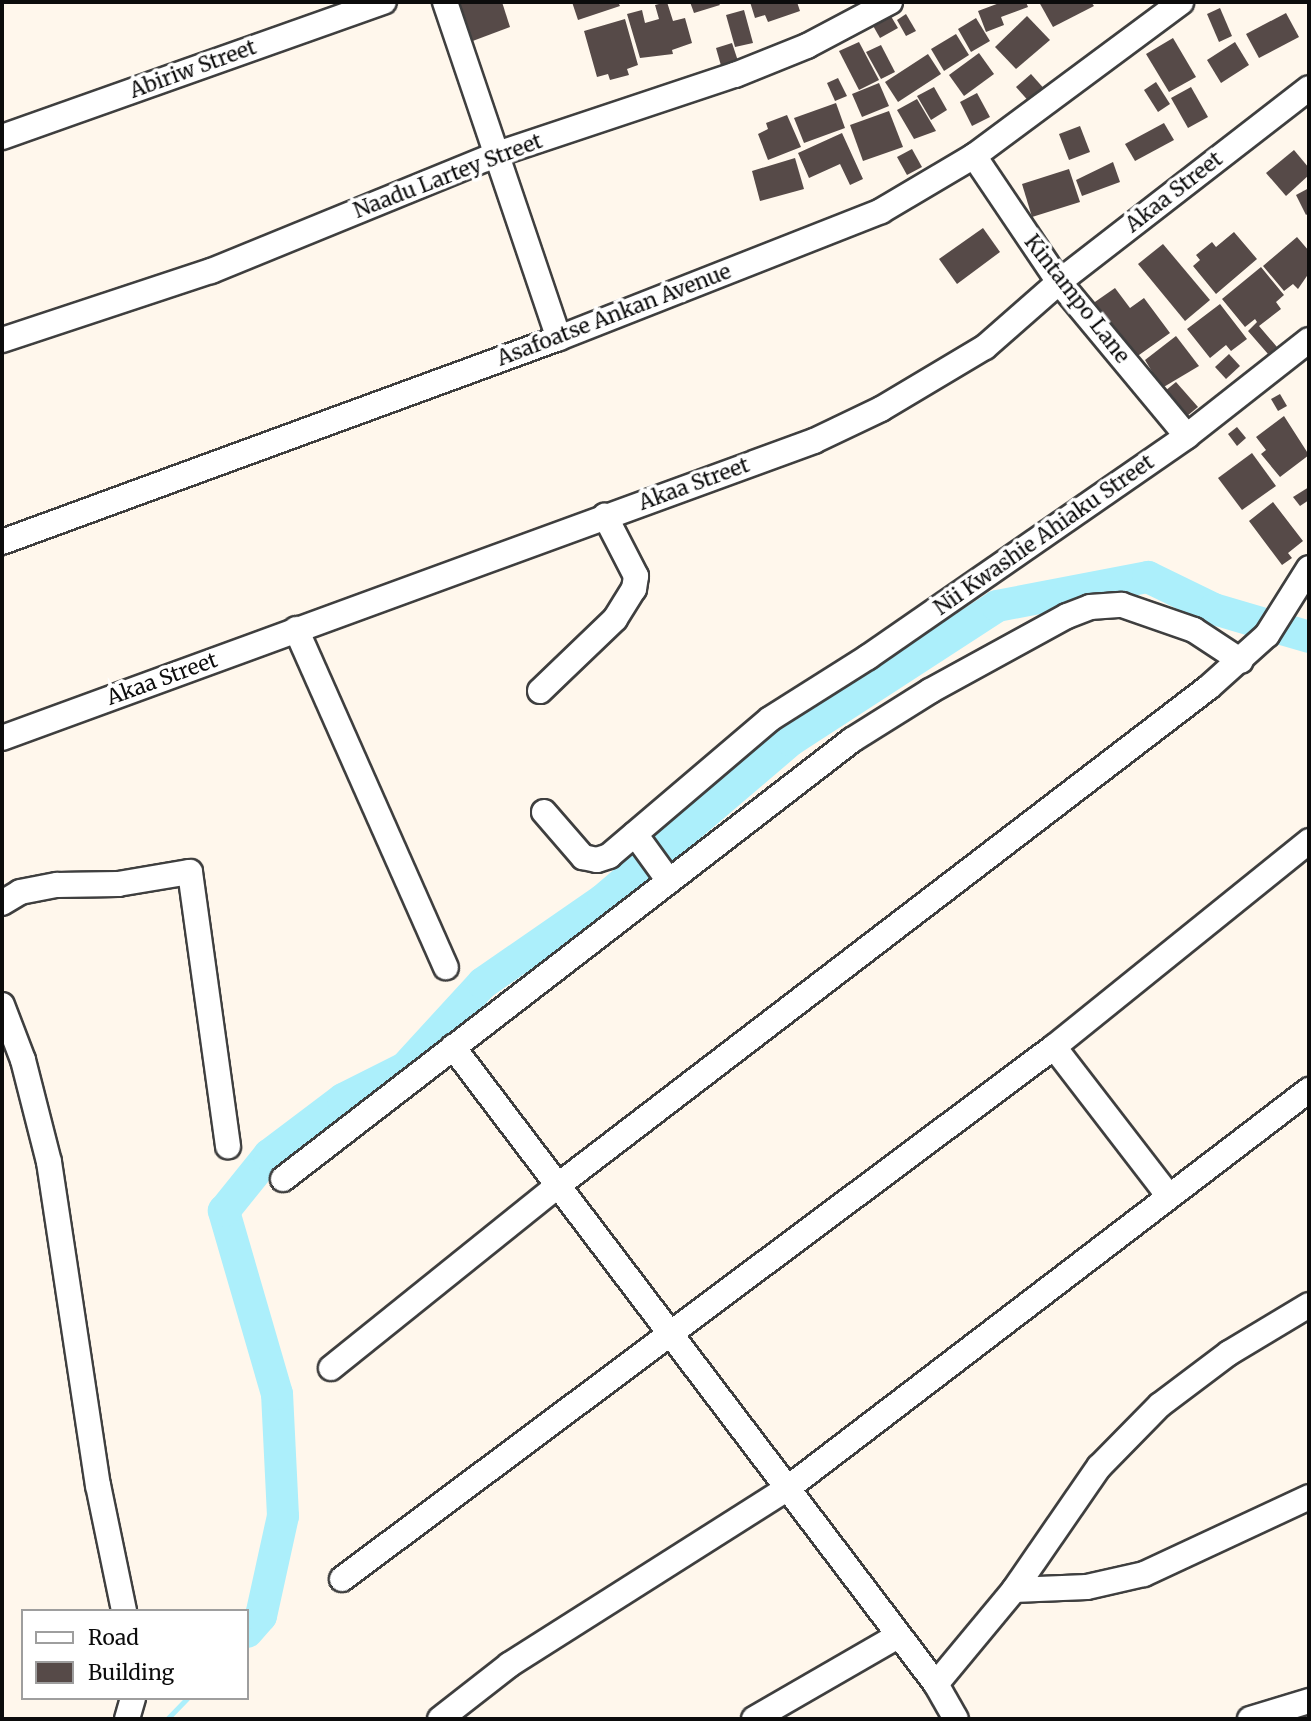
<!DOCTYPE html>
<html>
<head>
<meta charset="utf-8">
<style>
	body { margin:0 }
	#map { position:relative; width:1311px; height:1721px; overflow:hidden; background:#fff7ec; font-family:Merriweather,serif }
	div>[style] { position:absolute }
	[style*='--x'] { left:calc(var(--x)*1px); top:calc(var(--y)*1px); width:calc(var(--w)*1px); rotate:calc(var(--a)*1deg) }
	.stream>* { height:5px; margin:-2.5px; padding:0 2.5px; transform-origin:2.5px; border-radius:2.5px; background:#aceffb }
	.river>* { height:32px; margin:-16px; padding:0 16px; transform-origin:16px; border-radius:16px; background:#aceffb }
	.building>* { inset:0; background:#564a48 }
	.roads { filter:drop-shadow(2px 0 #3f3f3f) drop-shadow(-2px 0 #3f3f3f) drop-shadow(0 2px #3f3f3f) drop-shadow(0 -2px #3f3f3f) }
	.minor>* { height:24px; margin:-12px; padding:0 12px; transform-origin:12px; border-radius:12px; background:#fff }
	span { translate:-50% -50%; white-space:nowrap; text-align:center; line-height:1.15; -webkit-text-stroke:7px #fff; paint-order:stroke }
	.street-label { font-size:21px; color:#0c0c0c }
	.frame { position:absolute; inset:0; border:4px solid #0c0c0c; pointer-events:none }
	.legend { position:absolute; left:21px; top:1609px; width:228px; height:91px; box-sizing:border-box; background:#fff; border:2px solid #9e9e9e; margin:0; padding:9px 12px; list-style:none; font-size:21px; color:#0c0c0c }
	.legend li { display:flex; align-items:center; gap:14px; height:35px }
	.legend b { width:35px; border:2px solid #9e9e9e }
</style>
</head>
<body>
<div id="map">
	<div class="stream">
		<i style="--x:167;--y:1719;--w:29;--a:-46"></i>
	</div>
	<div class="river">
		<i style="--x:247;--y:1632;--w:21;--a:-49"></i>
		<i style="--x:261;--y:1616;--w:102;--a:-77.6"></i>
		<i style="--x:283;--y:1516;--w:122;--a:-92.8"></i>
		<i style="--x:277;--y:1394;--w:191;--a:-106.2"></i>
		<i style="--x:224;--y:1211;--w:72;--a:-51.2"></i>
		<i style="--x:269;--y:1155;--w:93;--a:-37.1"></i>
		<i style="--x:343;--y:1099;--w:69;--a:-26.6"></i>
		<i style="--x:405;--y:1068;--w:115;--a:-47.5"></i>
		<i style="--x:483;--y:983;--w:146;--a:-34.7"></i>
		<i style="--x:603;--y:900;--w:247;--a:-40.4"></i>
		<i style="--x:791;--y:740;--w:246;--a:-33"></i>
		<i style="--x:997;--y:606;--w:154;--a:-10.9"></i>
		<i style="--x:1148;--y:577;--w:73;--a:25.9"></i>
		<i style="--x:1214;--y:609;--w:99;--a:16.4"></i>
	</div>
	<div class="building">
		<i style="clip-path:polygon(502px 2px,510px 27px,470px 42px,455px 4px)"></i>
		<i style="clip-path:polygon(572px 2px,618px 2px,620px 6px,578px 20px)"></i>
		<i style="clip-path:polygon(667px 2px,673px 21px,685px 18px,692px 43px,672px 50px,673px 54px,640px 58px,627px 14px,642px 10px,645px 23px,659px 19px,655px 5px)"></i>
		<i style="clip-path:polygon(690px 2px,718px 2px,720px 5px,694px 13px)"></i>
		<i style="clip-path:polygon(750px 2px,797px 2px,800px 11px,768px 22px,765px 15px,755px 18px)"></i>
		<i style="clip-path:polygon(1002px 2px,1026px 2px,1028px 7px,1001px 17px,1004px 25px,986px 32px,978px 11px)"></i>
		<i style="clip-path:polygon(1039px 2px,1091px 2px,1094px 6px,1053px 27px)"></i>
		<i style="clip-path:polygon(1220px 8px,1232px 36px,1219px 42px,1207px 14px)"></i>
		<i style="clip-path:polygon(744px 10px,753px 43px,735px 47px,726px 15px)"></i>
		<i style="clip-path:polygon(889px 13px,898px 28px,880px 38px,872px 24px)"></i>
		<i style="clip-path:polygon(1286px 13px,1299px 37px,1259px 58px,1246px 34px)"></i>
		<i style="clip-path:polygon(906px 14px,916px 31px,906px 36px,897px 20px)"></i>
		<i style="clip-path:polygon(1027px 16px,1050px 40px,1016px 69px,995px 47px)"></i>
		<i style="clip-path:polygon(976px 18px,990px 41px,971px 52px,958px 29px)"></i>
		<i style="clip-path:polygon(625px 19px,638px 65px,627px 69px,629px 75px,610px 80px,608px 74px,597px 77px,584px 31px)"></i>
		<i style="clip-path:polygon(956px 34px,969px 55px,944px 71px,931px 49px)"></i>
		<i style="clip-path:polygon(1173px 38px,1196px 77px,1169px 92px,1146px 54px)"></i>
		<i style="clip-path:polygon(859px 42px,879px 80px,859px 90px,839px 51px)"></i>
		<i style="clip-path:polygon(1235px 42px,1249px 65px,1221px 83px,1207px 60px)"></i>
		<i style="clip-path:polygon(732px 43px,739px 64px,722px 69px,716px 48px)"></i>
		<i style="clip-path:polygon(881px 45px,895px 72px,881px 79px,866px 52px)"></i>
		<i style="clip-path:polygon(979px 53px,994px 74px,964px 96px,949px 75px)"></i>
		<i style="clip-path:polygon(928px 54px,941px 74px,898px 102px,885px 82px)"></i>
		<i style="clip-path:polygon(1031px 74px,1047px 92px,1032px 105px,1016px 87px)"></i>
		<i style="clip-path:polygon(838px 78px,847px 96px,835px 101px,827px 83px)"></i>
		<i style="clip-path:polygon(1156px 82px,1170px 104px,1158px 112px,1144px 90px)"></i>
		<i style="clip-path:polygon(879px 83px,889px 106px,862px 117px,852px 94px)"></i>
		<i style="clip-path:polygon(934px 87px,947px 110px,931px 120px,917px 96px)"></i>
		<i style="clip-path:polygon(1191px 87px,1208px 117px,1188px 128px,1171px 98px)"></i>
		<i style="clip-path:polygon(977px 93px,990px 117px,972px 126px,960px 102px)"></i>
		<i style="clip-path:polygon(917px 99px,936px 131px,914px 139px,897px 110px)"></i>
		<i style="clip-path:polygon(836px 103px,845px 128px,804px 143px,794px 118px)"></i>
		<i style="clip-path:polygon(889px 111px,903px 147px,863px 161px,850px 125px)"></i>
		<i style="clip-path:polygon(787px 115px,801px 147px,768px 160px,758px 134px,768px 129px,766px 123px)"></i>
		<i style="clip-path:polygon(1164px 123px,1174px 140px,1135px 161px,1125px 144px)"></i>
		<i style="clip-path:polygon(1080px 126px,1090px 152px,1069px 160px,1059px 134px)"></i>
		<i style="clip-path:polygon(842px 133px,863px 179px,850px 185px,840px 164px,809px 178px,798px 153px)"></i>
		<i style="clip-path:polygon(912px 149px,922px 167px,907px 175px,897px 157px)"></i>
		<i style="clip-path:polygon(1294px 150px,1309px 168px,1309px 175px,1286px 196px,1266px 173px)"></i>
		<i style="clip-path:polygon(795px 158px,804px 189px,760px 201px,752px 171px)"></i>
		<i style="clip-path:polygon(1113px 162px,1120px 182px,1082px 196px,1076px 180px)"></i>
		<i style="clip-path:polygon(1069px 169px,1080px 202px,1032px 217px,1022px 184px)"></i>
		<i style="clip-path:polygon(1309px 188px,1309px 213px,1306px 215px,1296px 195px)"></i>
		<i style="clip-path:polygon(983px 228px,1000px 252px,957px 284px,939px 259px)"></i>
		<i style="clip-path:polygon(1234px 232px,1257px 259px,1216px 294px,1193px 266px,1200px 260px,1196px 255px,1212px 242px,1216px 247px)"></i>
		<i style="clip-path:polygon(1297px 237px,1309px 251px,1309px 273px,1298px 289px,1293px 284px,1284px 291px,1263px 266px)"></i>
		<i style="clip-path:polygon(1163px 244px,1210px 300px,1185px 321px,1138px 264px)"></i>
		<i style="clip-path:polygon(1261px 267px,1284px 295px,1276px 302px,1281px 309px,1259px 326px,1277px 347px,1268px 354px,1248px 331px,1257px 322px,1255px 319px,1245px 327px,1222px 299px)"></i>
		<i style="clip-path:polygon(1115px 288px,1130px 308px,1144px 298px,1170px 333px,1132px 360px,1092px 304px)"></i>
		<i style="clip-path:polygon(1220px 304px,1247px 339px,1231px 351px,1226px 345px,1210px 358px,1187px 329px)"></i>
		<i style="clip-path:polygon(1176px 336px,1199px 366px,1162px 388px,1145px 360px)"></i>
		<i style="clip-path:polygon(1229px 354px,1240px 366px,1226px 379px,1215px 367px)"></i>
		<i style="clip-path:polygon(1176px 382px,1198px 407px,1187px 416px,1165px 391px)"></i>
		<i style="clip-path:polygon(1280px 394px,1287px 406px,1278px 411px,1271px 399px)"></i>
		<i style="clip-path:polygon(1284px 416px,1309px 455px,1280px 477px,1261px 454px,1266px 450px,1256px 437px)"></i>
		<i style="clip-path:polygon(1237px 427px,1246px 438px,1237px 446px,1228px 434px)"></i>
		<i style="clip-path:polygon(1252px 453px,1276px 486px,1242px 510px,1218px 478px)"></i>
		<i style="clip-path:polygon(1309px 487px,1309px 500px,1300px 506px,1293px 497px)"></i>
		<i style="clip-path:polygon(1273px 502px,1303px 541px,1288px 553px,1292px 558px,1282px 565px,1249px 521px)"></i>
	</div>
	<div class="roads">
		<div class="minor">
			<i style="--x:445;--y:2;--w:355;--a:71.3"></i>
			<i style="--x:2;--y:137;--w:405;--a:-19.5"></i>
			<i style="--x:974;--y:156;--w:152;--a:56"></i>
			<i style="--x:1059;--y:282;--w:200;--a:50.3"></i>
			<i style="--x:2;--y:340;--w:220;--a:-18.3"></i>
			<i style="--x:211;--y:271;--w:309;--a:-22.2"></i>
			<i style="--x:497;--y:154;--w:251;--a:-18.4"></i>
			<i style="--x:735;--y:75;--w:78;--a:-21.9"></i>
			<i style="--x:807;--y:46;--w:94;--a:-27.9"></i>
			<i style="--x:2;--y:542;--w:593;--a:-20.12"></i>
			<i style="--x:559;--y:338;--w:346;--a:-21.5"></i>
			<i style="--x:881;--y:211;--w:108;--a:-30.6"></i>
			<i style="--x:974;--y:156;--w:258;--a:-36.6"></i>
			<i style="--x:296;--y:629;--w:370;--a:66.1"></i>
			<i style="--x:540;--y:691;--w:104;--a:-43.8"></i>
			<i style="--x:615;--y:619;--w:36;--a:-58"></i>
			<i style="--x:634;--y:589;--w:13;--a:-81"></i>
			<i style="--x:636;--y:576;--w:68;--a:-117.3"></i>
			<i style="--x:2;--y:738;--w:865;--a:-20.09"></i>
			<i style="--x:814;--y:441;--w:74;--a:-25.5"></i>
			<i style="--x:881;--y:409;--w:121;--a:-30.8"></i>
			<i style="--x:985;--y:347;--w:98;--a:-41.3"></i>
			<i style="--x:1059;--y:282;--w:316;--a:-37.8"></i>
			<i style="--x:544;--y:812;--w:60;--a:49.1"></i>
			<i style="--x:583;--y:857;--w:14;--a:12"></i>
			<i style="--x:597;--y:860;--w:13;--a:-18"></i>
			<i style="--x:609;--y:856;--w:211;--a:-40.4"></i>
			<i style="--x:770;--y:719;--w:116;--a:-32.3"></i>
			<i style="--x:868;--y:657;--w:388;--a:-34.7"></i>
			<i style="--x:1187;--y:436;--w:155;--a:-38.2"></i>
			<i style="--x:635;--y:834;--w:58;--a:54.1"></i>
			<i style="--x:2;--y:903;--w:21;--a:-31"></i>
			<i style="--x:20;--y:892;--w:38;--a:-11"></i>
			<i style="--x:57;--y:885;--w:61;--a:-0.9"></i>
			<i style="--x:118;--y:884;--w:73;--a:-9.5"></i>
			<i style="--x:190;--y:872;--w:277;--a:82.1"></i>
			<i style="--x:2;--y:1005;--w:59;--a:69.1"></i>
			<i style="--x:23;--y:1060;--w:105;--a:75.7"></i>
			<i style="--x:49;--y:1162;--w:327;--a:81.4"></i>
			<i style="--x:98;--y:1485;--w:129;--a:78.3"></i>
			<i style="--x:453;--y:1047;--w:799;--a:52.83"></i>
			<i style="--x:936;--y:1684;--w:40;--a:60.3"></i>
			<i style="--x:1054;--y:1047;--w:187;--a:52.4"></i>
			<i style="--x:283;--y:1179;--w:719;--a:-37.65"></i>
			<i style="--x:852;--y:740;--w:92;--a:-32.1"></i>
			<i style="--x:930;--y:691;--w:156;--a:-28.7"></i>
			<i style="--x:1067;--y:616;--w:25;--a:-21"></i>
			<i style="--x:1090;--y:607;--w:32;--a:-4"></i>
			<i style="--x:1122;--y:605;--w:76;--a:19.1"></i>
			<i style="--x:1194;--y:630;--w:56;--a:33.4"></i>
			<i style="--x:331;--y:1368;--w:289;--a:-38.8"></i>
			<i style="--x:556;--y:1187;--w:822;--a:-37.44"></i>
			<i style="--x:1209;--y:687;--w:78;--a:-41.9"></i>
			<i style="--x:1267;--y:635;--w:79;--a:-57.9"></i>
			<i style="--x:342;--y:1579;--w:889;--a:-36.77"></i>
			<i style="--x:1054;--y:1047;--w:328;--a:-38.9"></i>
			<i style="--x:1014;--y:1590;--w:73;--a:-2.4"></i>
			<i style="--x:1087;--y:1587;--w:58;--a:-12.8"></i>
			<i style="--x:1144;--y:1574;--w:182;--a:-25"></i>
			<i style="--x:936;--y:1684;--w:122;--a:-50.3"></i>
			<i style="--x:1014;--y:1590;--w:150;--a:-55.4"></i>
			<i style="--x:1099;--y:1467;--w:87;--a:-45.5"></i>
			<i style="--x:1160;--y:1405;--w:86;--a:-37"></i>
			<i style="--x:1229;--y:1353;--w:93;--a:-31"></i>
			<i style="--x:127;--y:1719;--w:22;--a:-74"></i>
			<i style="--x:440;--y:1719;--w:88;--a:-38"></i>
			<i style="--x:509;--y:1665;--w:330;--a:-32.4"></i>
			<i style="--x:788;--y:1488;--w:656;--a:-37.38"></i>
			<i style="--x:754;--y:1719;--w:166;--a:-30"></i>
			<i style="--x:1250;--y:1719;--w:62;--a:-17"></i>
		</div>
	</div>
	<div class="street-label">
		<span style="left:193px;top:69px;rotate:-20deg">Abiriw Street</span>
		<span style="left:448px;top:176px;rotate:-21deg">Naadu Lartey Street</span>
		<span style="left:1174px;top:192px;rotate:-38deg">Akaa Street</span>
		<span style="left:1077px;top:299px;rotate:52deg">Kintampo Lane</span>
		<span style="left:614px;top:315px;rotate:-21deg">Asafoatse Ankan Avenue</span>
		<span style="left:694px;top:484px;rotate:-20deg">Akaa Street</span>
		<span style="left:1044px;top:535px;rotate:-35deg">Nii Kwashie Ahiaku Street</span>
		<span style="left:162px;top:679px;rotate:-20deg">Akaa Street</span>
	</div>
	<div class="frame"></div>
	<ul class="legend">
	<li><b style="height:9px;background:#fff"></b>Road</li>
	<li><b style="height:19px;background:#564a48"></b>Building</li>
	</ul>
</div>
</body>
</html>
